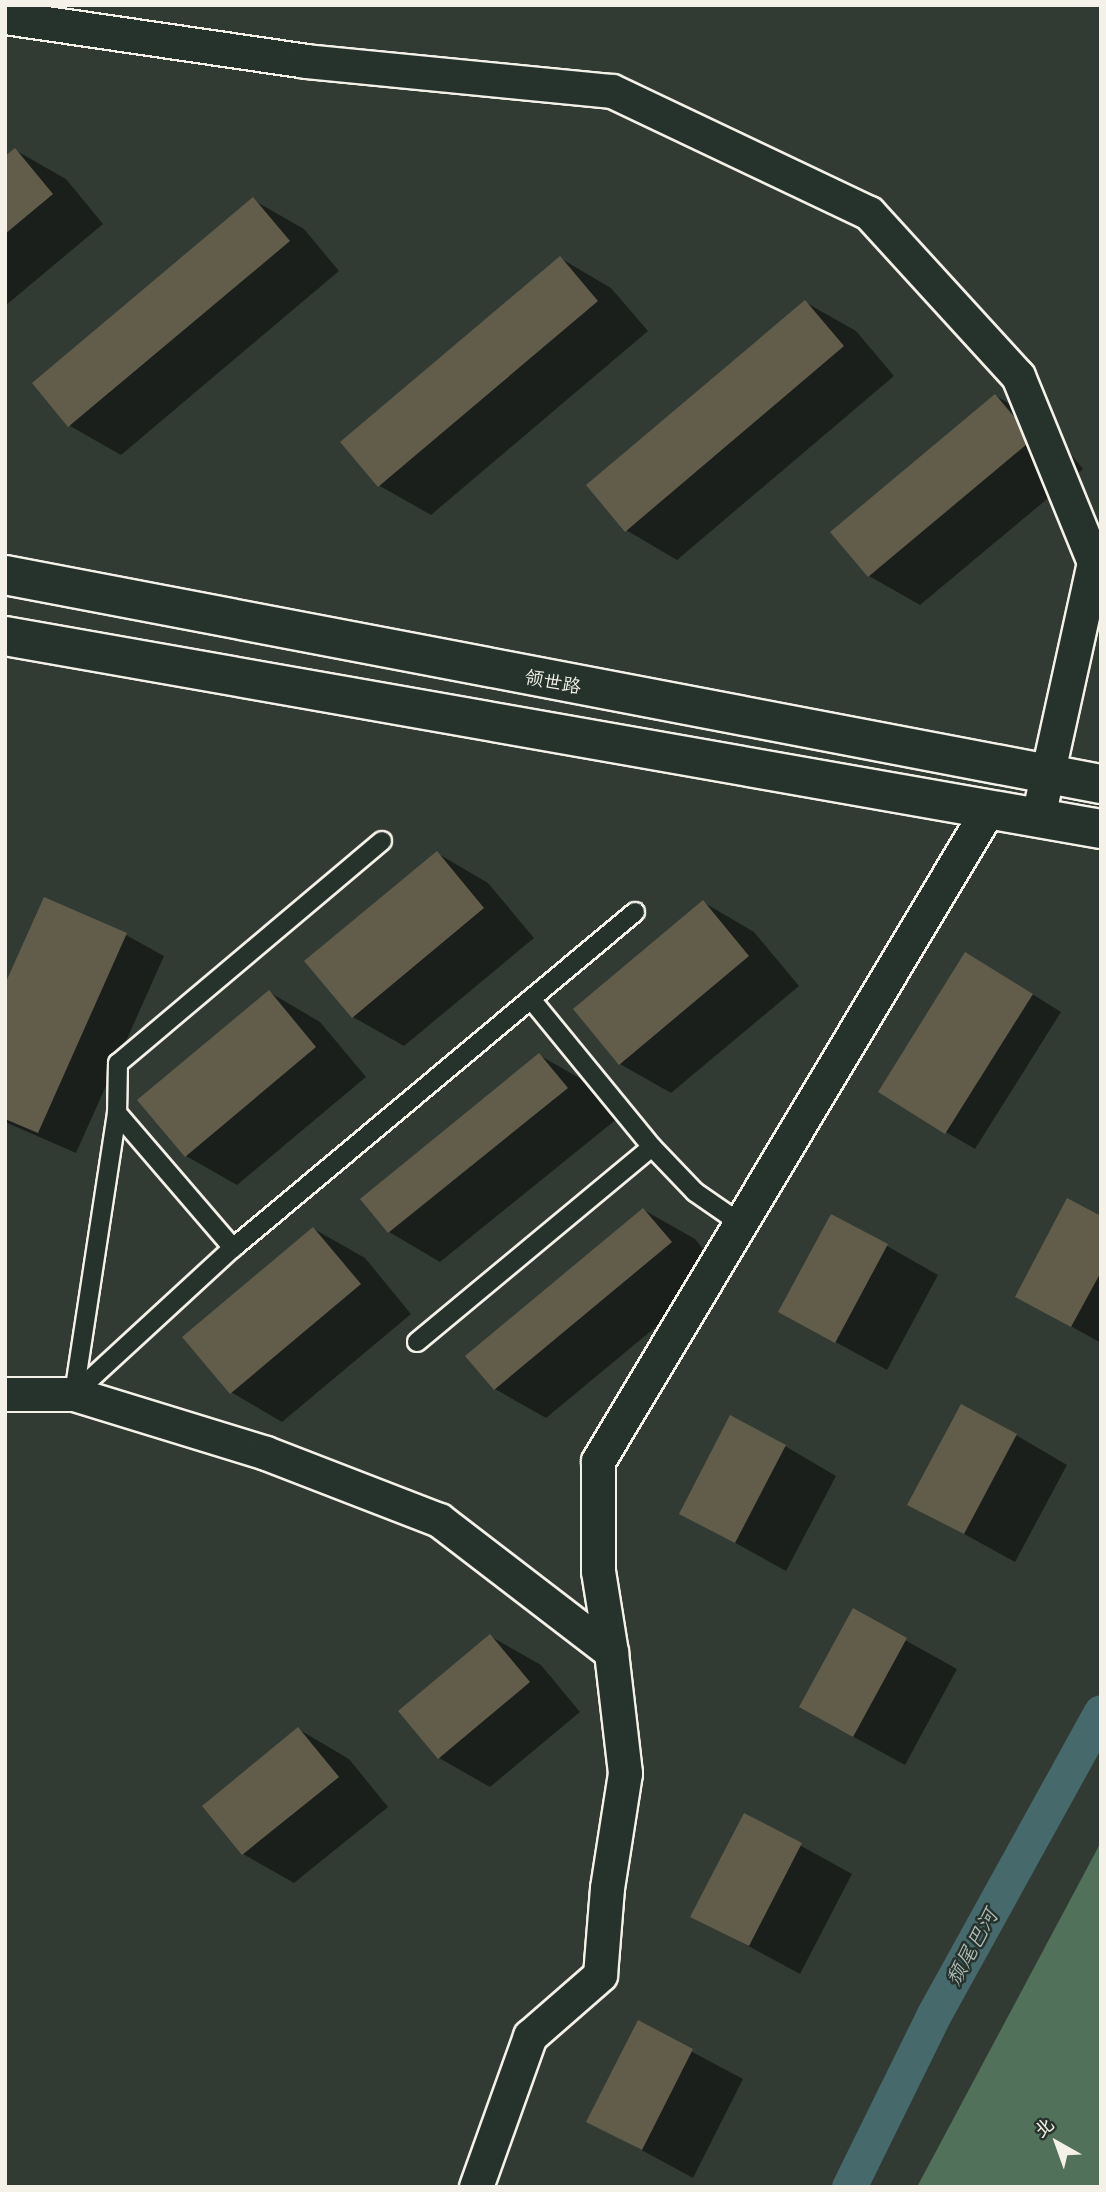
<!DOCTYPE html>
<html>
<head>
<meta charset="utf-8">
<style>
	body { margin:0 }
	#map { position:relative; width:1106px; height:2192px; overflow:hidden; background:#323b33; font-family:Mali,"LXGW WenKai TC",sans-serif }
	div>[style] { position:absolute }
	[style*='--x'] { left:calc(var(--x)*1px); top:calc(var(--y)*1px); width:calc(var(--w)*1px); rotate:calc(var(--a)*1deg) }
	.green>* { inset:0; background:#51715a }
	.shadow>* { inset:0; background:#0007 }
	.canal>* { height:35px; margin:-17.5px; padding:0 17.5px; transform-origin:17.5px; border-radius:17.5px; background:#46696c }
	.building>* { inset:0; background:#615d4a }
	.roads { filter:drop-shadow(2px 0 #f4f1e8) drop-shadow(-2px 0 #f4f1e8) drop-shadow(0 2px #f4f1e8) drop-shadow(0 -2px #f4f1e8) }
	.service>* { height:18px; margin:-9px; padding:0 9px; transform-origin:9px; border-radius:9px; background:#26332d }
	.minor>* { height:33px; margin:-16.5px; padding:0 16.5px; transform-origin:16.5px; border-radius:16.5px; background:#26332d }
	.tertiary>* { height:38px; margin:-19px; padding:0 19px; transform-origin:19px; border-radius:19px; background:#26332d }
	span { translate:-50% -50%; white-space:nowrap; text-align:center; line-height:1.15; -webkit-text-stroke:5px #26332d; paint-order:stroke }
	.street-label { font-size:19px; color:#f4f1e8 }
	.water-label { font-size:21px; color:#aebbb6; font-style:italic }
	.frame { position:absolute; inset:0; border:7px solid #f4f1e8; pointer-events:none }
	.north { position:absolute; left:1022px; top:2108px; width:70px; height:70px; -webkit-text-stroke:5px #26332d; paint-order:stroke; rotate:320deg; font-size:19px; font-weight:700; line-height:28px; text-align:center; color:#f4f1e8 }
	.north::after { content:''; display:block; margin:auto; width:24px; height:32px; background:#f4f1e8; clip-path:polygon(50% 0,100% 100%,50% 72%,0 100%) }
</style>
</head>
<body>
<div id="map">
	<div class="green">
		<i style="clip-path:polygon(1101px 1842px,1101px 2187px,917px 2187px)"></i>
	</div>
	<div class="shadow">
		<i style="clip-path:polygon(15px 150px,66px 179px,103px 224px,5px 306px,5px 158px)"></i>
		<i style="clip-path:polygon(253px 200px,304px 229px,339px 271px,121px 455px,70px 426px)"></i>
		<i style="clip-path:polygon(560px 258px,611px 288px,648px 331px,431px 515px,380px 486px,342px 443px)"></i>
		<i style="clip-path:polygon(805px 302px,856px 331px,894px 376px,677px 560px,626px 530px)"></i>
		<i style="clip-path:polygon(996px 396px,1047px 425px,1083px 469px,920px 605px,869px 576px)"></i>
		<i style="clip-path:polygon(437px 853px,488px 883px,534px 938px,404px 1046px,353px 1017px)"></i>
		<i style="clip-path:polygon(703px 902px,754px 932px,799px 986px,671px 1093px,620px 1064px)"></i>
		<i style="clip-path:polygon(126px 935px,164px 956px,76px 1153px,5px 1122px,5px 988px)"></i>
		<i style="clip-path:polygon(995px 971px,1061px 1012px,975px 1149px,946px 1132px)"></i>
		<i style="clip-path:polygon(269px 992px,320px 1022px,366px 1077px,237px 1185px,186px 1156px,140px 1101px)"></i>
		<i style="clip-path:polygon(539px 1055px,590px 1084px,618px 1118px,440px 1262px,389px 1232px)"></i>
		<i style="clip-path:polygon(644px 1210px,695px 1239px,722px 1272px,546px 1418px,495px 1389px)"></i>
		<i style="clip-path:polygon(1101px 1218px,1101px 1343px,1017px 1296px)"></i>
		<i style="clip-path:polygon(314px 1229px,365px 1258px,411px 1314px,282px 1422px,231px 1392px)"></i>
		<i style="clip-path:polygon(887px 1246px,938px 1275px,887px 1370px,780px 1312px)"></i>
		<i style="clip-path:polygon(1016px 1435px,1067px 1465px,1015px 1562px,910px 1504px)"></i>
		<i style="clip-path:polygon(785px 1446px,836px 1476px,786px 1571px,681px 1513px)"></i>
		<i style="clip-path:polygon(853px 1611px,957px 1669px,905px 1765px,852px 1736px)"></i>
		<i style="clip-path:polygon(490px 1636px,541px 1665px,580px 1712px,490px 1787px,439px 1758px)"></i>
		<i style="clip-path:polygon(298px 1729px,349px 1759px,388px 1807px,294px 1883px,243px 1854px,204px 1806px)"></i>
		<i style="clip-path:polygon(745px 1815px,852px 1874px,800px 1974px,693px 1916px)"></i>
		<i style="clip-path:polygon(638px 2023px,743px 2079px,693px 2178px,588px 2121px)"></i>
	</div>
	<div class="canal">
		<i style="--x:849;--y:2187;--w:191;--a:-63.8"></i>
		<i style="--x:933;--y:2016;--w:347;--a:-61.1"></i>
	</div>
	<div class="building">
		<i style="clip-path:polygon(15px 148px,53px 194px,5px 234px,5px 156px)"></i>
		<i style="clip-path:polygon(253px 197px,290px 241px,68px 427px,32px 383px)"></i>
		<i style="clip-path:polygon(560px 256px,598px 301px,378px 487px,340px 442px)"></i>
		<i style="clip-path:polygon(805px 300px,844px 346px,625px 532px,586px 485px)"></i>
		<i style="clip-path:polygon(995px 394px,1033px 439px,868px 577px,830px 532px)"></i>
		<i style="clip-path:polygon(437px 851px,484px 908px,352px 1018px,304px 961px)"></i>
		<i style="clip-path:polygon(44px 897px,127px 933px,38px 1133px,5px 1119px,5px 984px)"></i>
		<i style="clip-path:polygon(703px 900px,749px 956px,619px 1065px,573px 1009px)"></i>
		<i style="clip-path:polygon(965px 952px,1033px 994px,945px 1134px,878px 1092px)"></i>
		<i style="clip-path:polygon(269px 990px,316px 1047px,185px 1157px,137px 1100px)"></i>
		<i style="clip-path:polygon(539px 1053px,568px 1088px,388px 1233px,360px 1199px)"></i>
		<i style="clip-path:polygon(1067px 1198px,1101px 1216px,1101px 1272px,1071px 1327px,1015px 1297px)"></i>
		<i style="clip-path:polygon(643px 1208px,672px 1242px,494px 1390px,465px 1356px)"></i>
		<i style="clip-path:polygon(831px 1214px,888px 1244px,835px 1343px,778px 1312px)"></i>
		<i style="clip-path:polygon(313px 1227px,361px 1284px,230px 1394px,182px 1337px)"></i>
		<i style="clip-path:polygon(961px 1404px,1017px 1434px,964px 1534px,907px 1505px)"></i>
		<i style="clip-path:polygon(730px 1415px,786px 1445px,735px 1543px,679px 1514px)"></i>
		<i style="clip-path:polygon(853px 1608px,907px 1638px,853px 1737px,799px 1707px)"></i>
		<i style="clip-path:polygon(490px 1634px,530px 1682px,438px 1759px,398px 1711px)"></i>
		<i style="clip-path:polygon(298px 1727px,339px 1777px,242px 1855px,202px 1806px)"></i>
		<i style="clip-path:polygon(744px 1813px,802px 1843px,749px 1946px,690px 1917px)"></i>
		<i style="clip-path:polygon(638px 2020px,693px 2049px,642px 2150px,586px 2122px)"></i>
	</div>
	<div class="roads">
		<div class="service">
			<i style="--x:382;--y:841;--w:345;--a:139.9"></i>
			<i style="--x:118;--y:1063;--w:50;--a:91.1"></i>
			<i style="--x:117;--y:1113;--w:284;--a:98.7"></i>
			<i style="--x:74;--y:1394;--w:216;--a:-42.6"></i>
			<i style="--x:233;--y:1248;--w:524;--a:-39.89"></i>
			<i style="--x:117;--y:1113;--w:178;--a:49.3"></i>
			<i style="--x:652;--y:1147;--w:62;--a:46.3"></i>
			<i style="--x:695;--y:1192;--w:55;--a:34.6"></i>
			<i style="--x:417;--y:1342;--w:305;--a:-39.7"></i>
			<i style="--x:652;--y:1147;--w:191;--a:-129.3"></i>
		</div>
		<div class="minor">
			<i style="--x:5;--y:17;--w:303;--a:8.3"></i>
			<i style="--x:305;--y:61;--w:308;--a:5.6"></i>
			<i style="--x:612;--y:91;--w:284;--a:25.4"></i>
			<i style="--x:869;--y:213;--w:221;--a:47.6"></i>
			<i style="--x:1018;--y:376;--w:201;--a:67.8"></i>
			<i style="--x:1094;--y:562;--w:261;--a:102.4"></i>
			<i style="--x:5;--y:1394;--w:69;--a:0"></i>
			<i style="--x:74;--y:1394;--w:201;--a:17.1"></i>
			<i style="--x:266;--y:1453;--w:186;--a:21.2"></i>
			<i style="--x:439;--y:1520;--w:217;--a:37.5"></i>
			<i style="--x:611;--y:1652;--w:122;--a:83.4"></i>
			<i style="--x:625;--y:1773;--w:116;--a:98.9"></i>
			<i style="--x:607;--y:1888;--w:87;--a:94.6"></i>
			<i style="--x:600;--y:1975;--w:93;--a:138.9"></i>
			<i style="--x:530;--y:2036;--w:160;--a:109.7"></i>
			<i style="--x:611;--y:1652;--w:82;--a:-99.1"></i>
			<i style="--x:598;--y:1571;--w:110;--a:-90"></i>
			<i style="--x:598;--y:1461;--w:761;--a:-59.09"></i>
		</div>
		<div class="tertiary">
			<i style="--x:5;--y:575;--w:1116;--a:10.8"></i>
			<i style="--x:5;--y:636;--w:1113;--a:9.99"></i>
		</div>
	</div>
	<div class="street-label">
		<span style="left:553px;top:681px;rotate:11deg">领世路</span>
	</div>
	<div class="water-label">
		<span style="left:971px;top:1947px;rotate:-61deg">颓尾巴河</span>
	</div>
	<div class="frame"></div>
	<div class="north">北</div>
</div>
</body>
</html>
